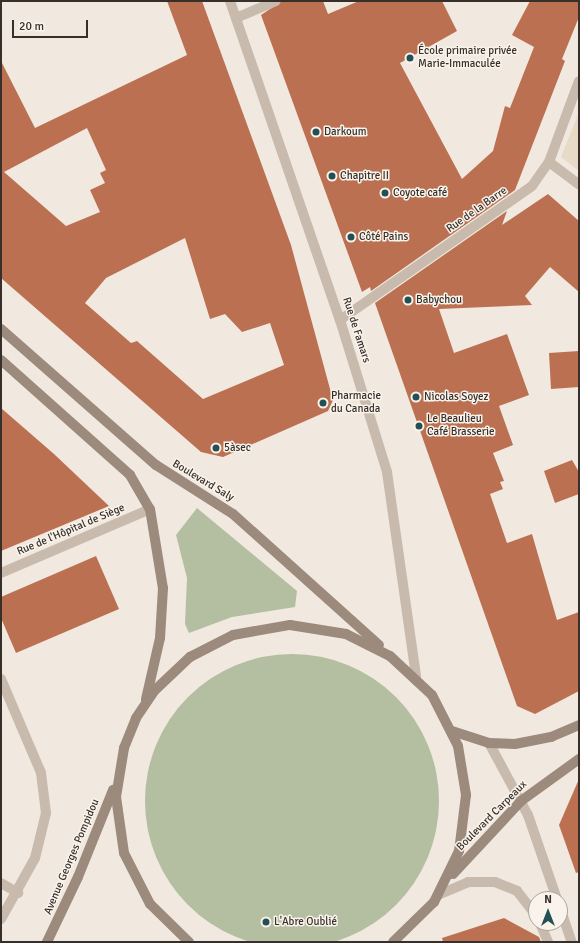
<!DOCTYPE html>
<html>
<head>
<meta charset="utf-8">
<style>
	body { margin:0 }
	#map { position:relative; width:580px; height:943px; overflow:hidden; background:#f1e9df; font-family:Signika,sans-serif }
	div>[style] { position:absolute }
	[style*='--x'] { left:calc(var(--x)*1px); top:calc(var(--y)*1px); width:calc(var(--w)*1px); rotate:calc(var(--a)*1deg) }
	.green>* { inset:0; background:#b3bfa0 }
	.round { border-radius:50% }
	.plaza>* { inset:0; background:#e7dbc7 }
	.building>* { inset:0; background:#bc7052 }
	.service>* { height:10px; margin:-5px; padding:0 5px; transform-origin:5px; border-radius:5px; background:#c8baac }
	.minor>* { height:10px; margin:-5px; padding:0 5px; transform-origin:5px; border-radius:5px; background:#c8baac }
	.tertiary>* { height:10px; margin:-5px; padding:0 5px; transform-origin:5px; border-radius:5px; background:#c8baac }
	.secondary>* { height:10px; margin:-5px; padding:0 5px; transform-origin:5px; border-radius:5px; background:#9c8a7d }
	.dots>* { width:11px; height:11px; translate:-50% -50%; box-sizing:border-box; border:2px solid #f9f3eb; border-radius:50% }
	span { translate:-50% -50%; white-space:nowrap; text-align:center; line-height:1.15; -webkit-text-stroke:3px #f9f3eb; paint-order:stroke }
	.poi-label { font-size:11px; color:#372f2a }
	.left { translate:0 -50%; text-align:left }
	.street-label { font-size:11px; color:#372f2a }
	.frame { position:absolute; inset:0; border:2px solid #372f2a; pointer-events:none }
	.north { position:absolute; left:528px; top:891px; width:40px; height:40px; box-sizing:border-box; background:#f9f3eb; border:1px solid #aba59e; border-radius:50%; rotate:0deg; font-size:11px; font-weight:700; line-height:16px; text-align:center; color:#372f2a }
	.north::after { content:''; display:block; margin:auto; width:14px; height:18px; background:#235055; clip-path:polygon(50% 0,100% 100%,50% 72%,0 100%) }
	.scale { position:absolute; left:12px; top:20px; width:76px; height:18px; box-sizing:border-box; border:2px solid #372f2a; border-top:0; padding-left:5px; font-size:12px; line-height:14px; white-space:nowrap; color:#372f2a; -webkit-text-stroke:3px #f9f3eb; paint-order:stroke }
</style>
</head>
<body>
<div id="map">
	<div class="green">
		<i style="clip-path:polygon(197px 508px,297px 591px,295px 607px,232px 617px,189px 633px,185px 624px,187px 578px,176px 535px)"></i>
		<i class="round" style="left:145px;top:654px;width:294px;height:294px"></i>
	</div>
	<div class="plaza">
		<i style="clip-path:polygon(579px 112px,579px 171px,561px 157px)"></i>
	</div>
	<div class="building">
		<i style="clip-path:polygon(evenodd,167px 1px,202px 1px,291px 245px,333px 400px,328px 411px,223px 457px,201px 452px,1px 278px,1px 61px,35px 128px,187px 55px,167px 1px,87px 128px,106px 170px,100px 173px,105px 183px,90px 190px,100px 212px,66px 226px,4px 172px,87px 128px,167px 1px,185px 238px,210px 319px,225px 314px,242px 332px,270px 323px,284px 365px,203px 399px,137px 341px,131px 343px,85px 303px,106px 278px,185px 238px)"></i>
		<i style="clip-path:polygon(282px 1px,323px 1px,328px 14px,359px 1px,442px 1px,457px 31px,400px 63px,462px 179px,493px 151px,505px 106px,510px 108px,534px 47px,512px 35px,530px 1px,579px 1px,579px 17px,562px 59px,565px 61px,515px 190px,371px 291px,370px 287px,362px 292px,261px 15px)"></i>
		<i style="clip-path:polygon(548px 194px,579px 221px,579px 292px,550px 267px,525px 296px,532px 305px,439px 309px,454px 353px,507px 334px,529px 395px,499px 406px,513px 445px,493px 453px,504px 481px,500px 482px,503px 489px,490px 494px,507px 543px,532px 534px,557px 620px,579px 612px,579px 691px,535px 714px,517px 706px,375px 303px,507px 211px,502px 225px)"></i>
		<i style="clip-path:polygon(579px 351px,579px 387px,551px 389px,549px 353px)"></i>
		<i style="clip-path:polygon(1px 408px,54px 454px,109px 506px,1px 551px)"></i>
		<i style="clip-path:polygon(572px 460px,579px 472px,579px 494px,555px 503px,544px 471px)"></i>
		<i style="clip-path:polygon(96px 556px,119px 609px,16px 653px,1px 618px,1px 597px)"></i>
		<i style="clip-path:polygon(579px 779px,579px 872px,576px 873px,559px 825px)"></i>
		<i style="clip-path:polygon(504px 918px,539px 937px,541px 942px,443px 942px,442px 938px)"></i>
	</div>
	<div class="service">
		<i style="--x:236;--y:18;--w:43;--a:-23"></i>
	</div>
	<div class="minor">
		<i style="--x:230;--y:1;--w:337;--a:71"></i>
		<i style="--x:340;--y:320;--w:159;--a:72.8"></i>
		<i style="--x:387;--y:472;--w:207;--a:81.9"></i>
		<i style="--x:549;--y:162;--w:38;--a:37"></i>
		<i style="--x:340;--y:320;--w:234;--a:-34.9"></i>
		<i style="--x:532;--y:186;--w:29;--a:-55"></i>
		<i style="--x:549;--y:162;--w:86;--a:-69.7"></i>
		<i style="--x:1;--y:573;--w:162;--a:-23.2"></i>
		<i style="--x:1;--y:679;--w:102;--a:66.9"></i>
		<i style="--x:41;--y:773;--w:40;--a:82.9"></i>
		<i style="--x:46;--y:813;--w:46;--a:103.7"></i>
		<i style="--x:35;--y:858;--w:70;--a:119.1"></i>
		<i style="--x:1;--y:883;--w:20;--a:30"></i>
	</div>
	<div class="tertiary">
		<i style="--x:489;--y:743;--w:82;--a:61.6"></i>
		<i style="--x:528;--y:815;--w:89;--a:71"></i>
		<i style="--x:438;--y:895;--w:33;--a:-23"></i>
		<i style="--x:468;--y:882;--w:27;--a:0"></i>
		<i style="--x:495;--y:882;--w:24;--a:22"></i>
		<i style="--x:517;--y:891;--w:31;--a:52"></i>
		<i style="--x:560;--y:908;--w:36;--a:71"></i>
		<i style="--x:540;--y:923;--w:21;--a:67"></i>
	</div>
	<div class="secondary">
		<i style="--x:1;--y:329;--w:206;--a:41.3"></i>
		<i style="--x:156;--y:465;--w:91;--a:32.5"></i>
		<i style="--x:233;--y:514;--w:196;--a:41.9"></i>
		<i style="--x:1;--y:360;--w:173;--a:41.7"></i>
		<i style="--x:130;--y:475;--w:39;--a:60"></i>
		<i style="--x:150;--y:509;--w:80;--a:80.7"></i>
		<i style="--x:163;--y:588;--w:50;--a:93.4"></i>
		<i style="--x:160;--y:638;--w:63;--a:102.9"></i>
		<i style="--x:452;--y:731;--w:39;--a:18"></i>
		<i style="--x:489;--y:743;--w:26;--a:2"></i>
		<i style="--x:515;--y:744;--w:37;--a:-11"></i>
		<i style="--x:551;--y:737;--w:30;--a:-23"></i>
		<i style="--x:453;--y:874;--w:100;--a:-47"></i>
		<i style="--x:521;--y:801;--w:72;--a:-35.9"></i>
		<i style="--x:47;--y:942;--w:72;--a:-64.5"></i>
		<i style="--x:78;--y:877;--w:94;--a:-68.1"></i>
		<i style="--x:189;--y:942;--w:54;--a:-135.7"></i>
		<i style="--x:150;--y:904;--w:57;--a:-117"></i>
		<i style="--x:124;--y:853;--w:57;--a:-98.1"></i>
		<i style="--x:116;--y:797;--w:50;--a:-80.7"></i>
		<i style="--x:124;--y:748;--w:32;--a:-68"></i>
		<i style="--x:136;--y:718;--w:32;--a:-56"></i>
		<i style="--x:154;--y:691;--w:50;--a:-43.4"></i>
		<i style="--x:190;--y:657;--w:48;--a:-27.1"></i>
		<i style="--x:233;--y:635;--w:58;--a:-10"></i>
		<i style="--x:290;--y:625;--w:57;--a:9.1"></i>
		<i style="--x:346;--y:634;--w:49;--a:26.6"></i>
		<i style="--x:390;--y:656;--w:57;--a:42.9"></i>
		<i style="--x:432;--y:695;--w:57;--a:63"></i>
		<i style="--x:458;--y:746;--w:50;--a:80.7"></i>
		<i style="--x:466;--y:795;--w:56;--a:97.1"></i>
		<i style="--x:459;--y:851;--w:57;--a:116.1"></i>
		<i style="--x:434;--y:902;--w:57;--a:135.7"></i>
	</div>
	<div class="dots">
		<i style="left:410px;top:58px;background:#235055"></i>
		<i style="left:316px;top:132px;background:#235055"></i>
		<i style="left:332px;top:176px;background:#235055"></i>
		<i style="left:385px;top:193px;background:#235055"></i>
		<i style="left:351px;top:237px;background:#235055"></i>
		<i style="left:408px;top:300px;background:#235055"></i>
		<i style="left:416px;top:397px;background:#235055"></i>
		<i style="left:323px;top:403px;background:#235055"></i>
		<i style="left:419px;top:426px;background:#235055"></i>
		<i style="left:216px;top:448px;background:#235055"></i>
		<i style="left:266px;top:922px;background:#235055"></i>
	</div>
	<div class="poi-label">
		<span class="left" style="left:418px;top:58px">École primaire privée<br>Marie-Immaculée</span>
		<span class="left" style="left:324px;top:132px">Darkoum</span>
		<span class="left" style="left:340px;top:176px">Chapitre II</span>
		<span class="left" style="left:393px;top:193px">Coyote café</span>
		<span class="left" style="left:359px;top:237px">Côté Pains</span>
		<span class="left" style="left:416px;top:300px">Babychou</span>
		<span class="left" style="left:331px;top:403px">Pharmacie<br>du Canada</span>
		<span class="left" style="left:424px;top:397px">Nicolas Soyez</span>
		<span class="left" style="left:427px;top:426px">Le Beaulieu<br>Café Brasserie</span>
		<span class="left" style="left:224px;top:448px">5àsec</span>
		<span class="left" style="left:274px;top:922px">L'Abre Oublié</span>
	</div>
	<div class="street-label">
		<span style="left:477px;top:210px;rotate:-35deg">Rue de la Barre</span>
		<span style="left:356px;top:330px;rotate:72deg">Rue de Famars</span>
		<span style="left:203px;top:481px;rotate:31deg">Boulevard Saly</span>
		<span style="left:71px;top:530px;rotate:-23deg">Rue de l'Hôpital de Siège</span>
		<span style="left:492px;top:816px;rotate:-45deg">Boulevard Carpeaux</span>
		<span style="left:72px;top:857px;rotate:-67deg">Avenue Georges Pompidou</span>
	</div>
	<div class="frame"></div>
	<div class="north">N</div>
	<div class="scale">20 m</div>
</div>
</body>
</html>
